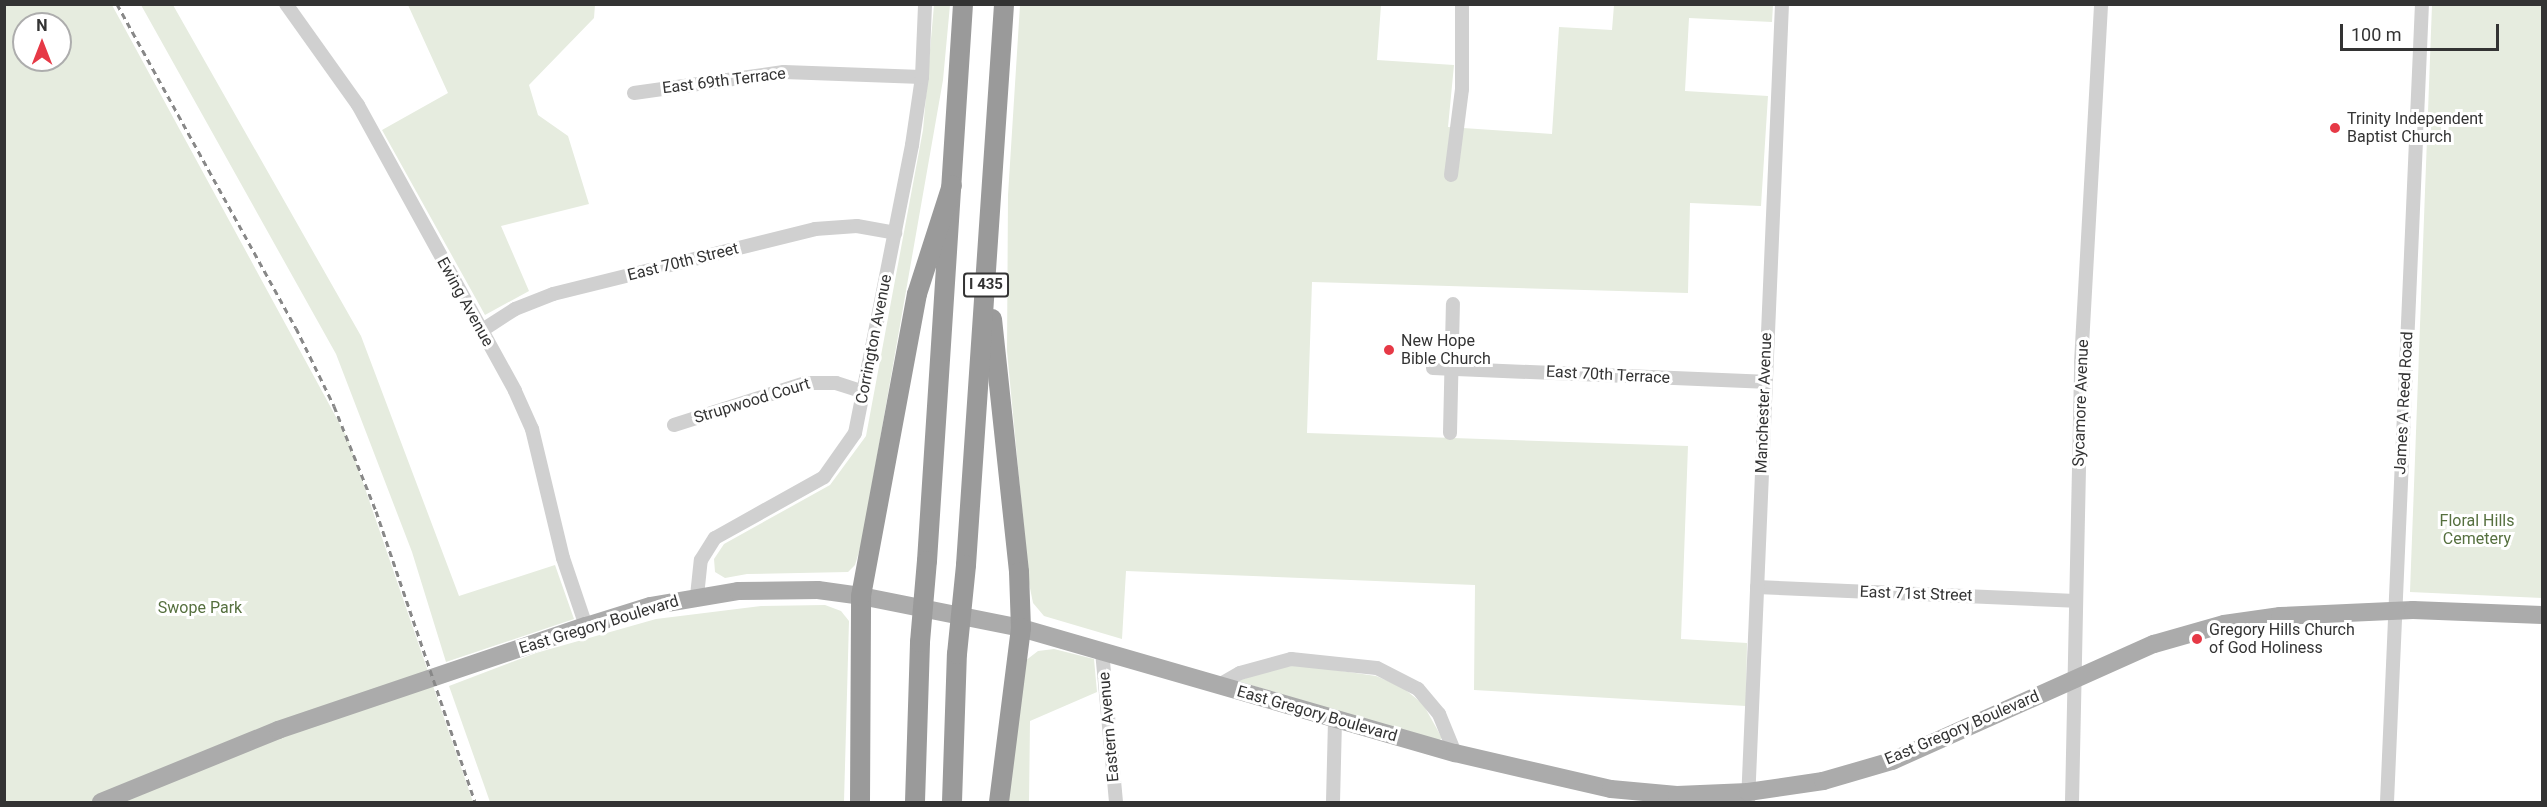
<!DOCTYPE html>
<html>
<head>
<meta charset="utf-8">
<style>
	body { margin:0 }
	#map { position:relative; width:2547px; height:807px; overflow:hidden; background:#fff; font-family:Roboto,sans-serif }
	div>[style] { position:absolute }
	[style*='--x'] { left:calc(var(--x)*1px); top:calc(var(--y)*1px); width:calc(var(--w)*1px); rotate:calc(var(--a)*1deg) }
	.green>* { inset:0; background:#e6ecdf }
	.minor>* { height:14px; margin:-7px; padding:0 7px; transform-origin:7px; border-radius:7px; background:#d0d0d0 }
	.major>* { height:18px; margin:-9px; padding:0 9px; transform-origin:9px; border-radius:9px; background:#ababab }
	.highway>* { height:20px; margin:-10px; padding:0 10px; transform-origin:10px; border-radius:10px; background:#9a9a9a }
	.rail>* { height:3px; margin-top:-1.5px; transform-origin:0; background:repeating-linear-gradient(90deg,#888 0 6px,transparent 0 10.5px) }
	.highway-bridge>* { height:20px; margin:-10px; padding:0 10px; transform-origin:10px; border-radius:10px; background:#9a9a9a }
	.dots>* { width:16px; height:16px; translate:-50% -50%; box-sizing:border-box; border:3px solid #fff; border-radius:50% }
	span { translate:-50% -50%; white-space:nowrap; text-align:center; line-height:1.15; -webkit-text-stroke:6px #fff; paint-order:stroke }
	.shield-label span { padding:2px 4px; background:#fff; border:2px solid; border-radius:4px; -webkit-text-stroke-width:0 }
	.shield-label { font-size:15px; color:#333; font-weight:700 }
	.street-label { font-size:16px; color:#333 }
	.poi-label { font-size:16px; color:#333 }
	.left { translate:0 -50%; text-align:left }
	.park-label { font-size:16px; color:#56703f }
	.frame { position:absolute; inset:0; border:6px solid #333; pointer-events:none }
	.north { position:absolute; left:12px; top:12px; width:60px; height:60px; box-sizing:border-box; background:#fff; border:2px solid #adadad; border-radius:50%; rotate:0deg; font-size:16px; font-weight:700; line-height:24px; text-align:center; color:#333 }
	.north::after { content:''; display:block; margin:auto; width:21px; height:27px; background:#e63946; clip-path:polygon(50% 0,100% 100%,50% 72%,0 100%) }
	.scale { position:absolute; left:2340px; top:24px; width:159px; height:27px; box-sizing:border-box; border:3px solid #333; border-top:0; padding-left:8px; font-size:18px; line-height:21px; white-space:nowrap; color:#333; -webkit-text-stroke:4px #fff; paint-order:stroke }
</style>
</head>
<body>
<div id="map">
	<div class="green">
		<i style="clip-path:polygon(evenodd,4px 5px,112px 5px,348px 439px,473px 802px,5px 802px,4px 5px,24px 24px,60px 24px,60px 60px,24px 60px,24px 24px)"></i>
		<i style="clip-path:polygon(141px 5px,173px 5px,361px 336px,459px 596px,555px 565px,574px 619px,446px 662px,412px 552px,336px 354px)"></i>
		<i style="clip-path:polygon(408px 5px,595px 5px,594px 18px,529px 85px,538px 115px,568px 136px,589px 204px,501px 226px,529px 291px,485px 315px,382px 130px,448px 93px)"></i>
		<i style="clip-path:polygon(934px 5px,950px 5px,943px 80px,862px 542px,855px 565px,848px 572px,747px 574px,725px 578px,715px 572px,714px 559px,724px 544px,830px 485px,866px 436px,923px 130px)"></i>
		<i style="clip-path:polygon(1020px 5px,1381px 5px,1377px 60px,1454px 65px,1448px 127px,1552px 134px,1559px 27px,1612px 30px,1614px 5px,1773px 5px,1772px 22px,1689px 18px,1685px 91px,1768px 96px,1761px 206px,1690px 203px,1688px 293px,1312px 282px,1307px 433px,1688px 446px,1681px 639px,1747px 643px,1746px 706px,1474px 690px,1475px 585px,1126px 571px,1122px 639px,1044px 616px,1033px 603px,1029px 583px,1007px 351px,1008px 195px)"></i>
		<i style="clip-path:polygon(2432px 5px,2542px 5px,2542px 598px,2410px 592px)"></i>
		<i style="clip-path:polygon(761px 606px,825px 605px,841px 611px,849px 621px,844px 802px,490px 802px,449px 686px,536px 653px,656px 619px)"></i>
		<i style="clip-path:polygon(1054px 649px,1094px 659px,1097px 692px,1030px 721px,1029px 802px,1006px 802px,1025px 661px,1038px 651px)"></i>
		<i style="clip-path:polygon(1300px 665px,1376px 676px,1402px 687px,1423px 704px,1442px 738px,1437px 742px,1238px 681px,1276px 668px)"></i>
	</div>
	<div class="minor">
		<i style="--x:286;--y:4;--w:124;--a:54.5"></i>
		<i style="--x:358;--y:105;--w:326;--a:61.2"></i>
		<i style="--x:515;--y:391;--w:42;--a:65.9"></i>
		<i style="--x:532;--y:429;--w:133;--a:76.5"></i>
		<i style="--x:563;--y:558;--w:72;--a:71.3"></i>
		<i style="--x:634;--y:93;--w:151;--a:-8"></i>
		<i style="--x:784;--y:72;--w:138;--a:2.1"></i>
		<i style="--x:1451;--y:175;--w:87;--a:-82.7"></i>
		<i style="--x:1462;--y:89;--w:85;--a:-90"></i>
		<i style="--x:481;--y:331;--w:40;--a:-32.9"></i>
		<i style="--x:515;--y:309;--w:41;--a:-21.5"></i>
		<i style="--x:553;--y:294;--w:270;--a:-13.9"></i>
		<i style="--x:815;--y:229;--w:42;--a:-4.1"></i>
		<i style="--x:857;--y:226;--w:39;--a:10"></i>
		<i style="--x:1433;--y:368;--w:331;--a:2.4"></i>
		<i style="--x:674;--y:425;--w:139;--a:-17.7"></i>
		<i style="--x:806;--y:383;--w:30;--a:0"></i>
		<i style="--x:836;--y:383;--w:29;--a:18"></i>
		<i style="--x:1450;--y:433;--w:129;--a:-88.7"></i>
		<i style="--x:1757;--y:587;--w:318;--a:2.5"></i>
		<i style="--x:697;--y:596;--w:36;--a:-84"></i>
		<i style="--x:701;--y:560;--w:26;--a:-58"></i>
		<i style="--x:715;--y:538;--w:125;--a:-29.2"></i>
		<i style="--x:824;--y:477;--w:54;--a:-54.8"></i>
		<i style="--x:855;--y:433;--w:294;--a:-78.8"></i>
		<i style="--x:912;--y:145;--w:69;--a:-81.6"></i>
		<i style="--x:922;--y:77;--w:73;--a:-87.6"></i>
		<i style="--x:1102;--y:651;--w:152;--a:84.7"></i>
		<i style="--x:1219;--y:685;--w:24;--a:-30"></i>
		<i style="--x:1240;--y:673;--w:53;--a:-15.4"></i>
		<i style="--x:1291;--y:659;--w:86;--a:6"></i>
		<i style="--x:1377;--y:668;--w:46;--a:27.1"></i>
		<i style="--x:1418;--y:689;--w:33;--a:50"></i>
		<i style="--x:1439;--y:714;--w:42;--a:67.7"></i>
		<i style="--x:1333;--y:802;--w:81;--a:-88.6"></i>
		<i style="--x:1748;--y:802;--w:799;--a:-87.56"></i>
		<i style="--x:2072;--y:802;--w:439;--a:-88.8"></i>
		<i style="--x:2081;--y:363;--w:360;--a:-86.8"></i>
		<i style="--x:2387;--y:802;--w:799;--a:-87.49"></i>
	</div>
	<div class="major">
		<i style="--x:101;--y:802;--w:191;--a:-22.1"></i>
		<i style="--x:278;--y:730;--w:325;--a:-18.7"></i>
		<i style="--x:586;--y:626;--w:67;--a:-17.4"></i>
		<i style="--x:650;--y:606;--w:89;--a:-9.7"></i>
		<i style="--x:738;--y:591;--w:80;--a:-0.7"></i>
		<i style="--x:818;--y:590;--w:43;--a:7.9"></i>
		<i style="--x:861;--y:596;--w:163;--a:11.3"></i>
		<i style="--x:1021;--y:628;--w:452;--a:16.1"></i>
		<i style="--x:1455;--y:753;--w:160;--a:13"></i>
		<i style="--x:1611;--y:789;--w:66;--a:5.2"></i>
		<i style="--x:1677;--y:795;--w:71;--a:-2.4"></i>
		<i style="--x:1748;--y:792;--w:76;--a:-8.3"></i>
		<i style="--x:1823;--y:781;--w:72;--a:-16.2"></i>
		<i style="--x:1892;--y:761;--w:287;--a:-24.1"></i>
		<i style="--x:2154;--y:644;--w:73;--a:-15.9"></i>
		<i style="--x:2224;--y:624;--w:57;--a:-8.1"></i>
		<i style="--x:2280;--y:616;--w:133;--a:-2.6"></i>
		<i style="--x:2413;--y:610;--w:129;--a:2.2"></i>
	</div>
	<div class="highway">
		<i style="--x:992;--y:319;--w:254;--a:83.9"></i>
		<i style="--x:1019;--y:572;--w:56;--a:88"></i>
		<i style="--x:1021;--y:628;--w:175;--a:97.2"></i>
		<i style="--x:927;--y:561;--w:558;--a:-86.3"></i>
		<i style="--x:966;--y:565;--w:562;--a:-86.12"></i>
		<i style="--x:860;--y:802;--w:206;--a:-89.7"></i>
		<i style="--x:861;--y:596;--w:307;--a:-79.5"></i>
		<i style="--x:917;--y:294;--w:114;--a:-72.2"></i>
		<i style="--x:915;--y:802;--w:160;--a:-88.2"></i>
		<i style="--x:952;--y:802;--w:148;--a:-88.1"></i>
	</div>
	<div class="rail">
		<i style="--x:117;--y:4;--w:370;--a:61.1"></i>
		<i style="--x:296;--y:328;--w:87;--a:64"></i>
		<i style="--x:334;--y:406;--w:113;--a:68.2"></i>
		<i style="--x:376;--y:511;--w:307;--a:71.2"></i>
	</div>
	<div class="highway-bridge">
		<i style="--x:920;--y:642;--w:81;--a:-85.1"></i>
		<i style="--x:957;--y:654;--w:89;--a:-84.2"></i>
	</div>
	<div class="dots">
		<i style="left:2335px;top:128px;background:#e63946"></i>
		<i style="left:1389px;top:350px;background:#e63946"></i>
		<i style="left:2197px;top:639px;background:#e63946"></i>
	</div>
	<div class="shield-label">
		<span style="left:986px;top:285px">I 435</span>
	</div>
	<div class="street-label">
		<span style="left:724px;top:81px;rotate:-7deg">East 69th Terrace</span>
		<span style="left:683px;top:262px;rotate:-14deg">East 70th Street</span>
		<span style="left:465px;top:302px;rotate:61deg">Ewing Avenue</span>
		<span style="left:874px;top:339px;rotate:-79deg">Corrington Avenue</span>
		<span style="left:1608px;top:375px;rotate:3deg">East 70th Terrace</span>
		<span style="left:752px;top:401px;rotate:-17deg">Strupwood Court</span>
		<span style="left:1764px;top:403px;rotate:-88deg">Manchester Avenue</span>
		<span style="left:2081px;top:403px;rotate:-88deg">Sycamore Avenue</span>
		<span style="left:2404px;top:403px;rotate:-87deg">James A Reed Road</span>
		<span style="left:1916px;top:594px;rotate:2deg">East 71st Street</span>
		<span style="left:599px;top:625px;rotate:-17deg">East Gregory Boulevard</span>
		<span style="left:1317px;top:714px;rotate:16deg">East Gregory Boulevard</span>
		<span style="left:1109px;top:727px;rotate:-95deg">Eastern Avenue</span>
		<span style="left:1962px;top:728px;rotate:-23deg">East Gregory Boulevard</span>
	</div>
	<div class="poi-label">
		<span class="left" style="left:2347px;top:128px">Trinity Independent<br>Baptist Church</span>
		<span class="left" style="left:1401px;top:350px">New Hope<br>Bible Church</span>
		<span class="left" style="left:2209px;top:639px">Gregory Hills Church<br>of God Holiness</span>
	</div>
	<div class="park-label">
		<span style="left:2477px;top:530px">Floral Hills<br>Cemetery</span>
		<span style="left:200px;top:608px">Swope Park</span>
	</div>
	<div class="frame"></div>
	<div class="north">N</div>
	<div class="scale">100 m</div>
</div>
</body>
</html>
